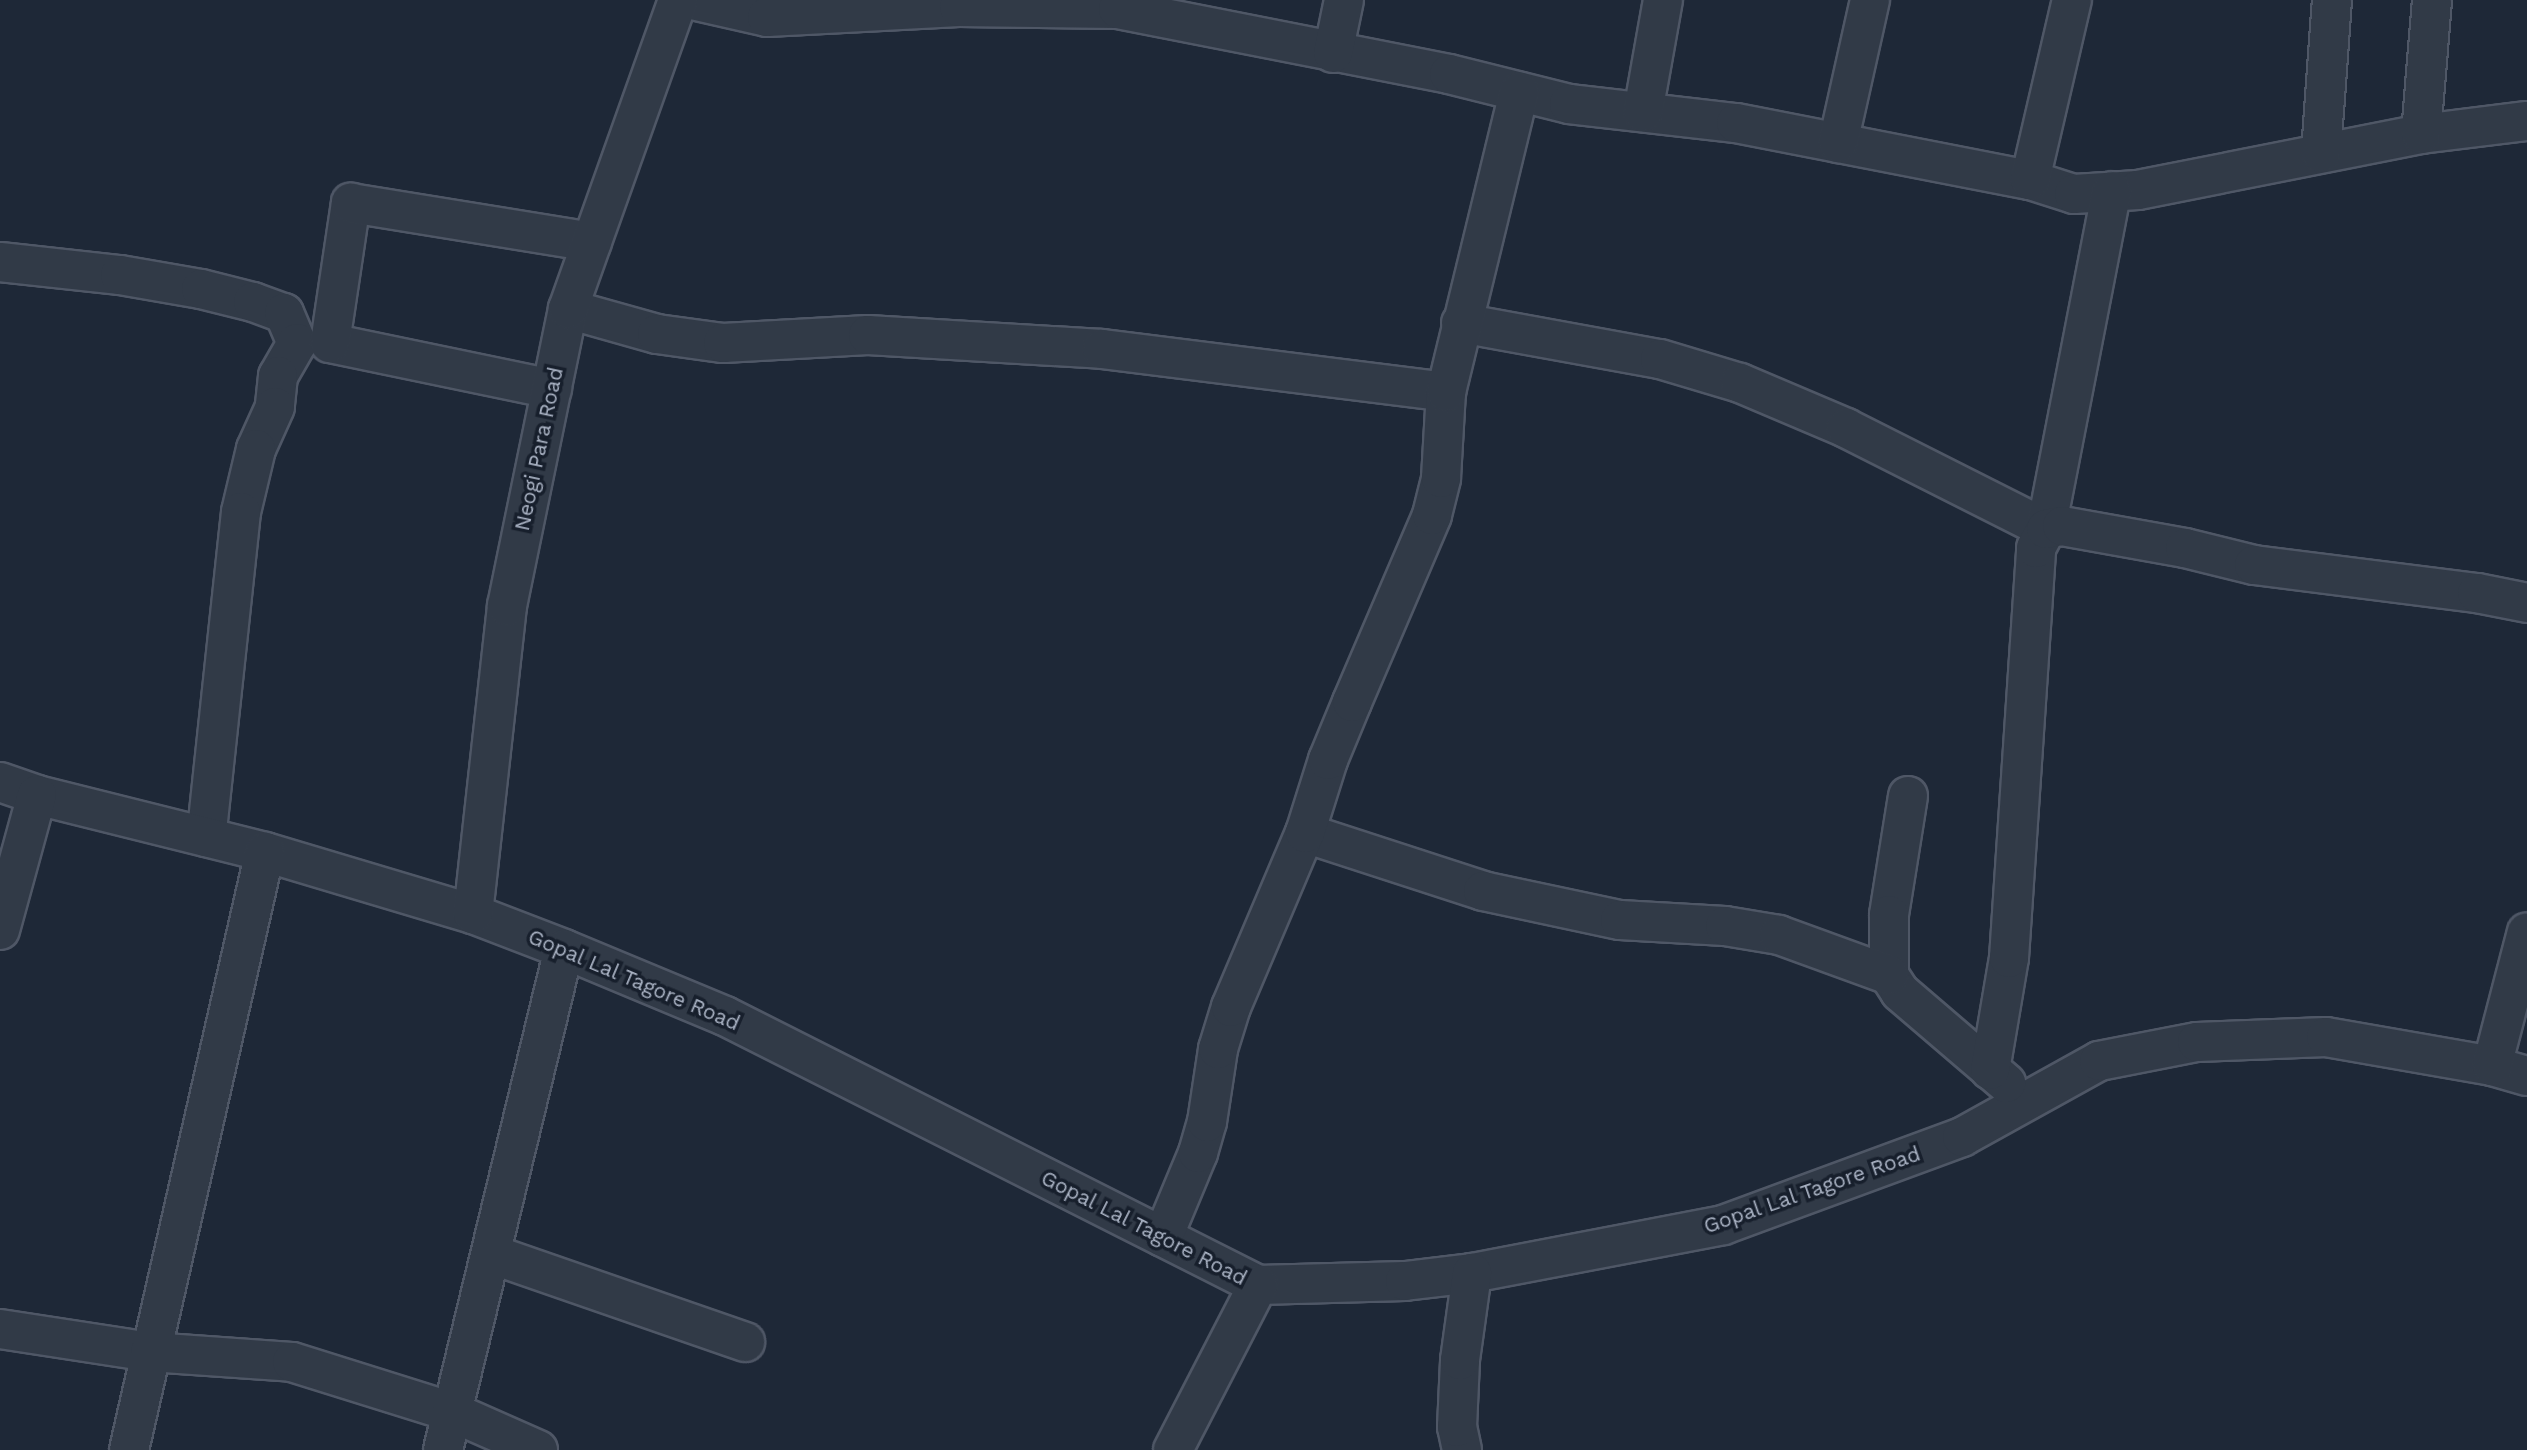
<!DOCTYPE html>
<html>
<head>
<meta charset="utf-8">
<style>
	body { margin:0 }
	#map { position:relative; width:2527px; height:1450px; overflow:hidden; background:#1e2837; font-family:"Work Sans",sans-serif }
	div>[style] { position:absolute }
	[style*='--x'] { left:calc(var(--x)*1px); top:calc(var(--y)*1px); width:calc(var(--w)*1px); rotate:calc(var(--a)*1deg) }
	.roads { filter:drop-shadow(2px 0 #4f5766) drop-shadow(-2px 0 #4f5766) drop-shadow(0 2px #4f5766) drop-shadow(0 -2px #4f5766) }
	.minor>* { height:38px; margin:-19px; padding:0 19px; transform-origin:19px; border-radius:19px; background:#313a47 }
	span { translate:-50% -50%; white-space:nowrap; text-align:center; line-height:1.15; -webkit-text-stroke:7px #171f2c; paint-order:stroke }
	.street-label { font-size:21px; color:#abb4c5 }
</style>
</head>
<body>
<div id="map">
	<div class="roads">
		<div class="minor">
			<i style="--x:692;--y:0;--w:77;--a:12.8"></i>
			<i style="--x:767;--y:17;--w:192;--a:-3"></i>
			<i style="--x:959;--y:7;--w:159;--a:0.7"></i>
			<i style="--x:1118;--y:9;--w:337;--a:11.1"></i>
			<i style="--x:1449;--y:74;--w:124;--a:14"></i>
			<i style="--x:1569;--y:104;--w:168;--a:6.5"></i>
			<i style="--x:1736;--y:123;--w:299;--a:11"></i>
			<i style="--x:2030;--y:180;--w:46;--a:17.7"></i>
			<i style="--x:2074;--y:194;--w:64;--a:-3.6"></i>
			<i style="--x:2138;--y:190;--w:288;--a:-11.2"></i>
			<i style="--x:2421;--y:134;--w:107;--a:-7"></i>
			<i style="--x:1333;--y:53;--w:54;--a:-78.3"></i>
			<i style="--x:1643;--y:112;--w:114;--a:-79.9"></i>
			<i style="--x:2421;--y:134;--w:134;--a:-85.3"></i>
			<i style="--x:1838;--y:143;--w:147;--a:-77.4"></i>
			<i style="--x:2321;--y:153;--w:153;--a:-85.9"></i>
			<i style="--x:2030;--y:180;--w:185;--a:-76.9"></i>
			<i style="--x:0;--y:262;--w:121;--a:6.2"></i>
			<i style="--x:120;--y:275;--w:82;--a:9.8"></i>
			<i style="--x:201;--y:289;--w:54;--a:14"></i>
			<i style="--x:253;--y:302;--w:33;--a:20"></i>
			<i style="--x:284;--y:313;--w:33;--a:67"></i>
			<i style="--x:297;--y:343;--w:38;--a:120"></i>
			<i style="--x:278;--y:376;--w:31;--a:96"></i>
			<i style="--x:275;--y:407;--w:46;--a:114.3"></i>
			<i style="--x:256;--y:449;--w:65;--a:103.4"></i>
			<i style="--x:241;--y:512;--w:327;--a:96.1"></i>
			<i style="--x:568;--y:309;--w:92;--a:15.7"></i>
			<i style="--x:657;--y:334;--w:67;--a:7.8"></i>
			<i style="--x:723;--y:343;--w:145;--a:-3.2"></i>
			<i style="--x:868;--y:335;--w:234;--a:3.4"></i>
			<i style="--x:1102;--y:349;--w:347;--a:7.1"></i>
			<i style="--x:1461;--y:323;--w:202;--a:10.3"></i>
			<i style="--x:1660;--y:359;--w:84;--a:16.7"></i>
			<i style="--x:1740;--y:383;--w:115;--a:23"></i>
			<i style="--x:1846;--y:428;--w:224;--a:26.8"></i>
			<i style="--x:2046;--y:529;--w:344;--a:-79"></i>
			<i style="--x:552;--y:389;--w:227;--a:-168.3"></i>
			<i style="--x:330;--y:343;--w:142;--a:-81.5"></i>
			<i style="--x:351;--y:203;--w:244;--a:9.2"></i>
			<i style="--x:0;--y:782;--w:39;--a:19"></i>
			<i style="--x:37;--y:795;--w:235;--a:14"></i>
			<i style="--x:265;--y:852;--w:217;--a:16.6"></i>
			<i style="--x:473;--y:914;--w:97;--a:21"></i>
			<i style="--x:564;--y:949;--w:174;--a:22.6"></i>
			<i style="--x:725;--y:1016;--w:597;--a:26.78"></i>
			<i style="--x:1258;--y:1285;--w:147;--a:-1.6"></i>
			<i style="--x:1405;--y:1281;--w:67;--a:-6.8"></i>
			<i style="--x:1472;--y:1273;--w:256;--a:-10.8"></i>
			<i style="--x:1723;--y:1225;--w:255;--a:-20.2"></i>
			<i style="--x:1962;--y:1137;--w:157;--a:-29"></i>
			<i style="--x:2099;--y:1061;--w:100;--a:-11"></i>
			<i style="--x:2197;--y:1042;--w:129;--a:-2.2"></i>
			<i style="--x:2326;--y:1037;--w:169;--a:9.9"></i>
			<i style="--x:2492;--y:1066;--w:36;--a:16"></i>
			<i style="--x:1908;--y:796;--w:121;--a:99.1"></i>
			<i style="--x:1889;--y:915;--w:60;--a:90"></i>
			<i style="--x:1889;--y:975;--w:20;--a:57"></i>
			<i style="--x:1900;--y:992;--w:140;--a:40.6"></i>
			<i style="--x:1305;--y:833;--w:187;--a:18"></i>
			<i style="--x:1483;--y:891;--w:140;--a:12"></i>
			<i style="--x:1620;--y:920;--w:105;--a:3.3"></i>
			<i style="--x:1725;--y:926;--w:55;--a:9.5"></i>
			<i style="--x:1779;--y:935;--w:117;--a:20"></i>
			<i style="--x:473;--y:914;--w:310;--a:-83.7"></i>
			<i style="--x:507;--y:606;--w:303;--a:-78.4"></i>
			<i style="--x:568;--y:309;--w:328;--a:-70.4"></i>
			<i style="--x:0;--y:930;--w:140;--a:-74.7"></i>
			<i style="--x:2492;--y:1066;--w:138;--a:-75.4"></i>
			<i style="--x:1990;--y:1070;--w:114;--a:-80.4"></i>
			<i style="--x:2009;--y:958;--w:411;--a:-86.2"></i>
			<i style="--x:2036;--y:548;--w:21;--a:-62"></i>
			<i style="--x:2046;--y:529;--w:16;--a:-11"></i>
			<i style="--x:2062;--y:526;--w:125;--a:10.1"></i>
			<i style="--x:2185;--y:548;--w:71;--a:13.8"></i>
			<i style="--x:2254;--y:565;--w:225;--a:7.2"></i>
			<i style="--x:2477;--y:593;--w:51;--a:11.3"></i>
			<i style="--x:1163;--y:1237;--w:91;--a:-67.4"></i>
			<i style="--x:1198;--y:1153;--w:32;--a:-74"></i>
			<i style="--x:1207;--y:1122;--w:74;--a:-81.4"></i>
			<i style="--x:1218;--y:1049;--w:44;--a:-72.8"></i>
			<i style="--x:1231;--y:1007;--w:189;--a:-67"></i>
			<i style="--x:1305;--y:833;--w:77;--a:-72.5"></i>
			<i style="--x:1328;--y:760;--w:63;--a:-67.5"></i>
			<i style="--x:1352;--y:702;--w:203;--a:-66.8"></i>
			<i style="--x:1432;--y:515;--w:38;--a:-76"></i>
			<i style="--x:1441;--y:478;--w:86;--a:-86.7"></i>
			<i style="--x:1446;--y:392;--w:309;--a:-76.3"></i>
			<i style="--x:491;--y:1254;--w:269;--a:19.1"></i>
			<i style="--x:0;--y:1329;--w:152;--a:8.7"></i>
			<i style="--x:150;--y:1352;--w:142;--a:4"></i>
			<i style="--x:292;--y:1362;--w:168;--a:17.4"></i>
			<i style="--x:452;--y:1412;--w:94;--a:23.8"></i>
			<i style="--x:129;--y:1450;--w:613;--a:-77.19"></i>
			<i style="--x:443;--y:1450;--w:515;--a:-76.42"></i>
			<i style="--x:1173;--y:1450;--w:186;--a:-62.7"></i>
			<i style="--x:1462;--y:1450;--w:24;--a:-102"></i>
			<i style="--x:1457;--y:1427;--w:67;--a:-87.4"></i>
			<i style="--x:1460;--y:1360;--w:88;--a:-82.1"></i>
		</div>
	</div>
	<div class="street-label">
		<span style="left:539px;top:449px;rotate:-78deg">Neogi Para Road</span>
		<span style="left:634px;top:980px;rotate:23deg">Gopal Lal Tagore Road</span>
		<span style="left:1812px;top:1190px;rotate:-19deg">Gopal Lal Tagore Road</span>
		<span style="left:1144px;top:1228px;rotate:27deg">Gopal Lal Tagore Road</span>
	</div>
</div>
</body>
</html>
